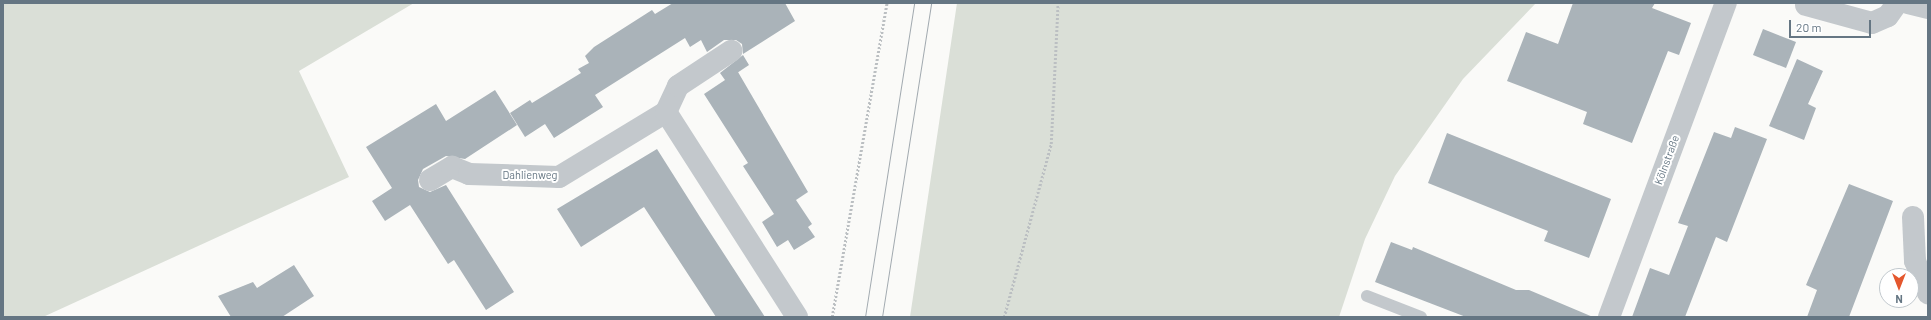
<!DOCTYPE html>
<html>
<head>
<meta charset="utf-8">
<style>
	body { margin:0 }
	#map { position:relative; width:1931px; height:320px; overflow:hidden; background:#fafaf8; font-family:Barlow,sans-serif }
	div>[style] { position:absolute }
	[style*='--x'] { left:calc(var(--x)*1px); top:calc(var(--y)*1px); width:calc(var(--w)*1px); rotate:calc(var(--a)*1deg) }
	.green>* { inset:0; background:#dadfd7 }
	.building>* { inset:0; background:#aab3b9 }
	.path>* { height:2.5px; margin-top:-1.25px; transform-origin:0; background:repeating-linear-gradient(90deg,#bbbfc2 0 2px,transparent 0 4px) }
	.lane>* { height:12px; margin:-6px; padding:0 6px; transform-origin:6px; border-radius:6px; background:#c3c8cc }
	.street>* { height:22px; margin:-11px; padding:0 11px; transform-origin:11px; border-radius:11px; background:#c3c8cc }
	.tram>* { height:1px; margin:-0.5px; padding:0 0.5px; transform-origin:0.5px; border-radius:0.5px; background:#a2aab0 }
	span { translate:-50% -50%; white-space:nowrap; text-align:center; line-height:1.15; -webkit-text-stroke:4px #fff; paint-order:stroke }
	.street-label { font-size:11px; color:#657683 }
	.frame { position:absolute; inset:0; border:4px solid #657683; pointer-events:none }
	.north { position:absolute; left:1879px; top:268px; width:40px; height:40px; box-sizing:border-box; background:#fff; border:1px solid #c1c8cd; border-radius:50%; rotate:180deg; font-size:11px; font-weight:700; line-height:16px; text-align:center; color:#657683 }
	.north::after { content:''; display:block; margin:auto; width:14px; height:18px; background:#e4572e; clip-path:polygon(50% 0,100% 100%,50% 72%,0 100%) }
	.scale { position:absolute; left:1789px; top:20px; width:82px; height:18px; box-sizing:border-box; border:2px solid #657683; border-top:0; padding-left:5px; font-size:12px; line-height:14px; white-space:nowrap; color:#657683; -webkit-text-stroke:3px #fff; paint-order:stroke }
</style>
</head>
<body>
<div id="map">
	<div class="green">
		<i style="clip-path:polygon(3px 3px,414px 3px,299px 71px,349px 177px,43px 317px,3px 317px)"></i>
		<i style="clip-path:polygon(957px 3px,1536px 3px,1463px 79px,1395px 176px,1365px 239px,1339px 317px,910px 317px)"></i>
	</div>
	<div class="building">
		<i style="clip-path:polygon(673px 3px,785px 3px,795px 21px,743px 54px,742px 44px,736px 40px,724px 40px,707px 52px,701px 40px,690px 47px,685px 38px,595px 95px,603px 107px,554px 138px,545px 124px,525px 137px,510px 113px,530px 100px,532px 103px,581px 73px,578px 69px,589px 63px,585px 56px,594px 47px,652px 10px,655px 14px)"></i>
		<i style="clip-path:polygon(1573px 3px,1655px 3px,1652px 8px,1691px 23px,1679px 55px,1668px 51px,1632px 143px,1583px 124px,1587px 112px,1507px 81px,1526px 32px,1558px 44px)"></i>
		<i style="clip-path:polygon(1763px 29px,1796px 42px,1786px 68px,1753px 55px)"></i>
		<i style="clip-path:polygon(743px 55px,749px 65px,731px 77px,738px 72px,808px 192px,796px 200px,812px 224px,808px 227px,815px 237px,794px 250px,788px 240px,777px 247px,762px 222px,774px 214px,743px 166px,748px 163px,704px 94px,725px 80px,720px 73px)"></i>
		<i style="clip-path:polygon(1797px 59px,1823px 71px,1808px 104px,1816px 108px,1804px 140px,1769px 126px)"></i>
		<i style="clip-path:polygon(495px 90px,517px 125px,465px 159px,446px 156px,423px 169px,418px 180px,419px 187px,430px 192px,446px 185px,514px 292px,486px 310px,454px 260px,448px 264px,410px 205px,385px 221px,372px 201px,392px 188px,366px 147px,436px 104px,446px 121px)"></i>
		<i style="clip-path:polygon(1735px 127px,1767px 139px,1727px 242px,1716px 237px,1685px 317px,1632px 317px,1650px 268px,1669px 275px,1688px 226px,1678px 223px,1714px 132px,1731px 138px)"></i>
		<i style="clip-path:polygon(1447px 133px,1611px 199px,1589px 258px,1544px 241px,1548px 231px,1428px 183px)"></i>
		<i style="clip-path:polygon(657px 149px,700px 217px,765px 317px,716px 317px,644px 207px,581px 247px,557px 209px)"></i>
		<i style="clip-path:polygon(1849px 184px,1893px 201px,1849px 317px,1807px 317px,1817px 290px,1806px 285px)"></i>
		<i style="clip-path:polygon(1391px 242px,1412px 250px,1413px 247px,1516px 290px,1529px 290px,1593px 317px,1466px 317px,1375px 282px)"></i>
		<i style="clip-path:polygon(294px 265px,314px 296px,282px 317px,231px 317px,218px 296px,253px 282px,257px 288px)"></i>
	</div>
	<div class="path">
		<i style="--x:832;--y:317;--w:319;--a:-80.1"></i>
		<i style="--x:1004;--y:317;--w:179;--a:-74.8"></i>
		<i style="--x:1051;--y:144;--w:141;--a:-87.2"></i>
	</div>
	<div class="lane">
		<i style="--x:1367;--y:296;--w:58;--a:21.3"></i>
	</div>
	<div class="street">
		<i style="--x:1908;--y:3;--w:21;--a:14"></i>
		<i style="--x:1806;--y:5;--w:68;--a:15.3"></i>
		<i style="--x:1872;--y:23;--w:17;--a:-24"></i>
		<i style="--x:1888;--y:16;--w:16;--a:-55"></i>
		<i style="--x:666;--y:112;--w:243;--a:57.4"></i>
		<i style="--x:430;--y:180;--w:26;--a:-31"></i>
		<i style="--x:452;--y:167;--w:18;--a:22"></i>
		<i style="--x:469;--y:174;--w:90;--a:1.9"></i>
		<i style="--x:559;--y:177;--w:125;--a:-31.3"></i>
		<i style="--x:666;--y:112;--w:29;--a:-65"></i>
		<i style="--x:678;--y:86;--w:64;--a:-33.4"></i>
		<i style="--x:1913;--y:217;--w:44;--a:87.4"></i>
		<i style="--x:1915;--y:261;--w:35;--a:68"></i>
		<i style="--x:1609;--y:317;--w:335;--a:-69.6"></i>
	</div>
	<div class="tram">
		<i style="--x:865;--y:317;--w:318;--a:-81.1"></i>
		<i style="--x:882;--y:317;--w:318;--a:-81.1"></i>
	</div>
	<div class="street-label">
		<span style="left:1667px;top:160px;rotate:-70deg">Kölnstraße</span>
		<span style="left:530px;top:175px">Dahlienweg</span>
	</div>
	<div class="frame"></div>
	<div class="north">N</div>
	<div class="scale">20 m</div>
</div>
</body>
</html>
